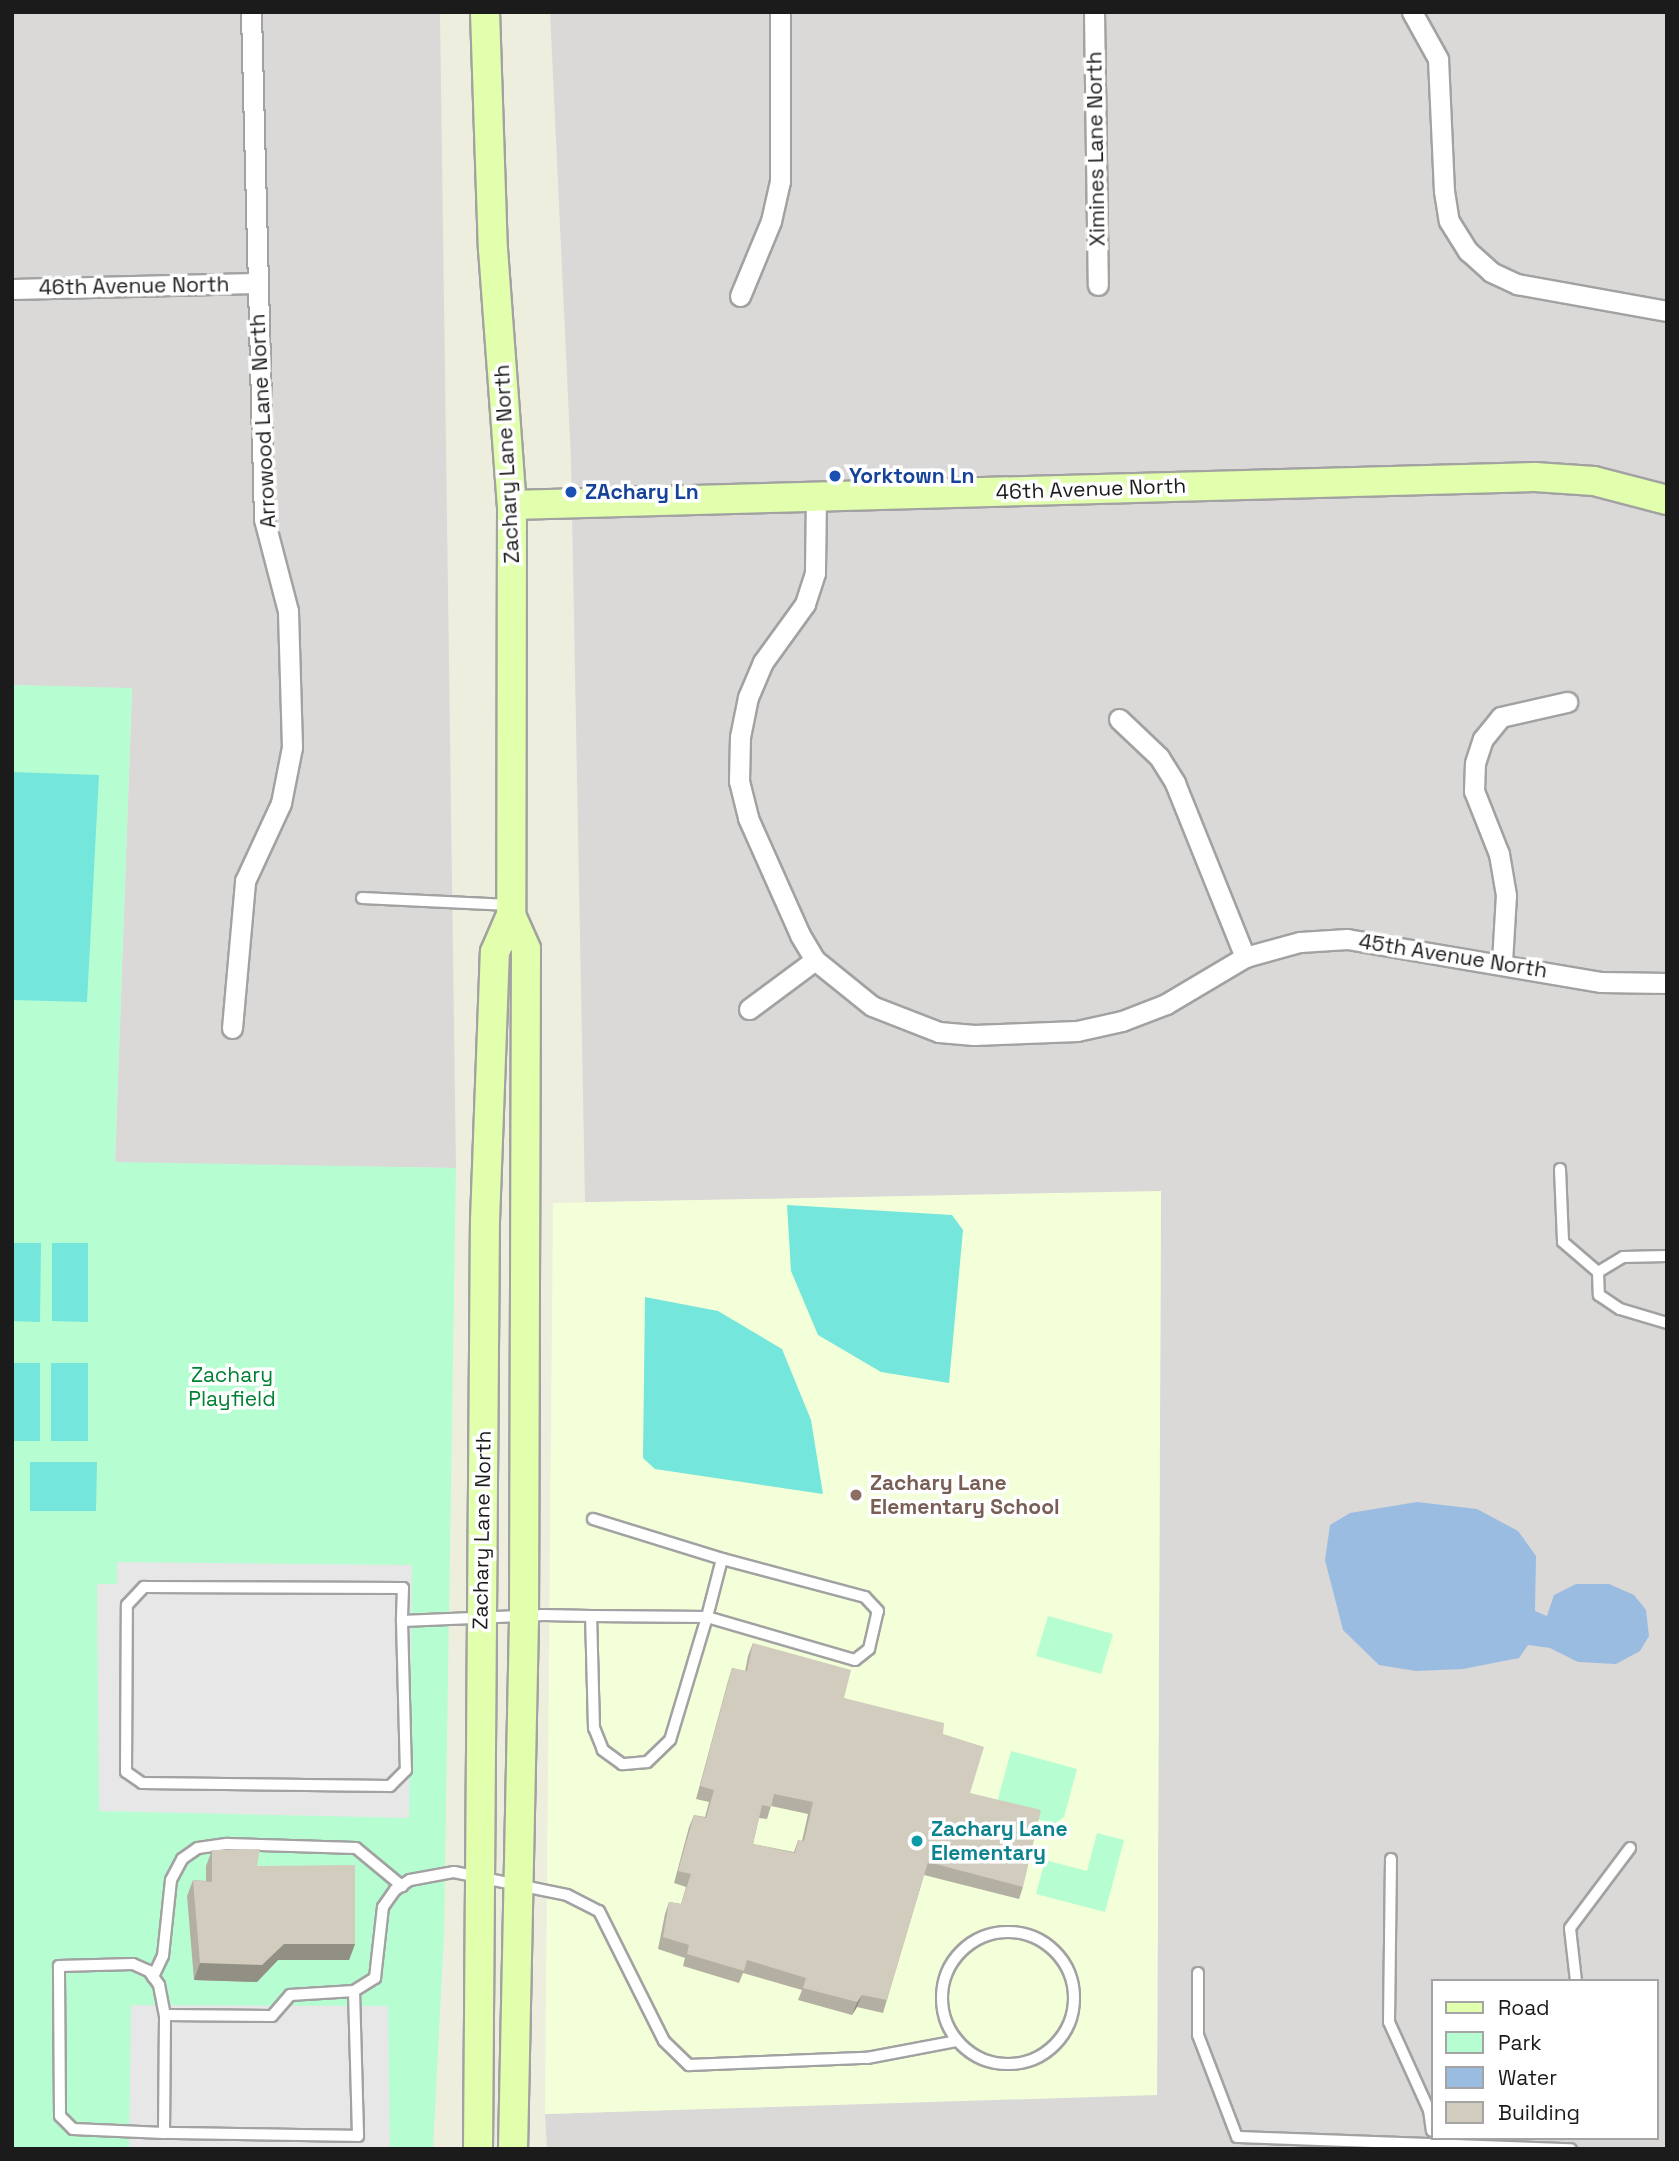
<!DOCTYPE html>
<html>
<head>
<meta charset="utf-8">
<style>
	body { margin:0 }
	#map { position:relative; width:1679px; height:2161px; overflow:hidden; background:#eeeedf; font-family:"Space Grotesk",sans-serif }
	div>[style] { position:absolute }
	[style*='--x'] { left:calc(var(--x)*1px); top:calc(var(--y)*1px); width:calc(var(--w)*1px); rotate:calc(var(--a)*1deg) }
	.residential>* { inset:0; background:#dad9d8 }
	.education>* { inset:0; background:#f3ffd8 }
	.park>* { inset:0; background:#b6fed2 }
	.pitch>* { inset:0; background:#75e6dc }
	.parking>* { inset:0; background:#e7e7e7 }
	.water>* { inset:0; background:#9bbce1 }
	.roads { filter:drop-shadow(2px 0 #a2a2a2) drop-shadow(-2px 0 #a2a2a2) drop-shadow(0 2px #a2a2a2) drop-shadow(0 -2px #a2a2a2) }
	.lane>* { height:10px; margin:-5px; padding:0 5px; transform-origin:5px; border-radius:5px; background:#fff }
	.lane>.ring { margin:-5px; padding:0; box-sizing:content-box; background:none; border:10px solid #fff; border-radius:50% }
	.street>* { height:19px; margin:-9.5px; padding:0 9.5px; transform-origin:9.5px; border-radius:9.5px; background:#fff }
	.secondary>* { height:28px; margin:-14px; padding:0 14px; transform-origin:14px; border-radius:14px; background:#e2ffad }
	.wall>* { inset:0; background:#b4afa3 }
	.shaded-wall>* { inset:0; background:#928f84 }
	.building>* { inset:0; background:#d1ccbd }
	.dots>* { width:19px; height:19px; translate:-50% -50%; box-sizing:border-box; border:4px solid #fff; border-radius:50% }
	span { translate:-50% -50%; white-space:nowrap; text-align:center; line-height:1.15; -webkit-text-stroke:7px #fff; paint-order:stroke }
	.street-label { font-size:21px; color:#1b1b1b }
	.transit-label { font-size:21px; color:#164399; font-weight:700 }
	.left { translate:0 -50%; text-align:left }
	.park-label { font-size:21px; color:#018133 }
	.education-label { font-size:21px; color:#785e54; font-weight:700 }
	.culture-label { font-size:21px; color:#0d838f; font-weight:700 }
	.frame { position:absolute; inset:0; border:14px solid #1b1b1b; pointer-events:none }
	.legend { position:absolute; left:1431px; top:1979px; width:228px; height:161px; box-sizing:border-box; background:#fff; border:2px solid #a4a4a4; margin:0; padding:9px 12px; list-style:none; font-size:21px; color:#1b1b1b }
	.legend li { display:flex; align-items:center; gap:14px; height:35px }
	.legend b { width:35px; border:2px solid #a4a4a4 }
</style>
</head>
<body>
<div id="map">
	<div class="residential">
		<i style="clip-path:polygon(12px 12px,440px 12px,456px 1168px,115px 1163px,132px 689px,12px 685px)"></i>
		<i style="clip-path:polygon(evenodd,550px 12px,1667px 12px,1667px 2149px,547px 2149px,545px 2114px,1157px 2094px,1161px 1192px,585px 1202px,571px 461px,550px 12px,1432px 1981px,1656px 1981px,1656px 2138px,1432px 2138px,1432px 1981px)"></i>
	</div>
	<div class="education">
		<i style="clip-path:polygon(1161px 1191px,1157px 2095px,545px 2114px,553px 1203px)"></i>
	</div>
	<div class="park">
		<i style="clip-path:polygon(12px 685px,132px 688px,115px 1162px,456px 1168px,444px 1935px,433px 2149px,12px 2149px)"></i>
		<i style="clip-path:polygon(1048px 1616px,1113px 1634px,1101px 1674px,1036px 1656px)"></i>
		<i style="clip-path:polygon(1011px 1751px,1077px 1769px,1064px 1817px,1054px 1824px,1003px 1810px,998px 1799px)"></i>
		<i style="clip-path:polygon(1097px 1833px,1124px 1840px,1105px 1912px,1036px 1894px,1045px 1860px,1087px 1871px)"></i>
	</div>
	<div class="pitch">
		<i style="clip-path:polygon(12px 772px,99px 775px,87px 1002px,12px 1000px)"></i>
		<i style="clip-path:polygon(787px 1205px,952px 1215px,963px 1230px,949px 1383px,881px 1372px,818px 1335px,791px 1271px)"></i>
		<i style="clip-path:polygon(12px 1243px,41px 1243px,40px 1322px,12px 1321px)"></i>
		<i style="clip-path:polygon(52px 1243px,88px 1243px,88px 1322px,52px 1321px)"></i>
		<i style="clip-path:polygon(645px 1297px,718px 1311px,782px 1349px,811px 1420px,823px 1494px,655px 1469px,643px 1458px)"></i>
		<i style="clip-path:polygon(12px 1363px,40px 1363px,40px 1441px,12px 1441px)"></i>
		<i style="clip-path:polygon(51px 1363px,88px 1363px,88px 1441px,51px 1441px)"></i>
		<i style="clip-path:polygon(30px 1462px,97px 1462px,96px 1511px,30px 1511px)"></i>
	</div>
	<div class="parking">
		<i style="clip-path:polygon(117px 1562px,412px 1565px,409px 1818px,99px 1811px,97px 1584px,117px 1584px)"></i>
		<i style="clip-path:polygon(131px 2005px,388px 2006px,390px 2149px,129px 2149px)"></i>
	</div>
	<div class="water">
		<i style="clip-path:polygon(1417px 1502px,1477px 1509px,1518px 1531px,1536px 1556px,1535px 1611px,1547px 1616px,1554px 1595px,1576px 1584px,1609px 1584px,1634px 1595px,1646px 1610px,1649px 1636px,1640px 1651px,1616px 1664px,1578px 1662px,1550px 1648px,1528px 1645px,1519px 1658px,1463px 1669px,1416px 1671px,1379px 1665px,1343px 1630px,1325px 1560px,1330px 1525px,1350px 1513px)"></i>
	</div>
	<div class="roads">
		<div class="lane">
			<i style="--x:362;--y:898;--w:148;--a:2.7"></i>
			<i style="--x:1560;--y:1169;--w:73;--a:87.6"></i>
			<i style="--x:1563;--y:1242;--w:46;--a:40.6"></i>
			<i style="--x:1667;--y:1256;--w:44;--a:178.7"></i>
			<i style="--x:1623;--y:1257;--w:29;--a:149"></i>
			<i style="--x:1598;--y:1272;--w:23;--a:88"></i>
			<i style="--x:1599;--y:1295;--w:25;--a:34"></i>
			<i style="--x:1620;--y:1309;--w:49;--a:16.6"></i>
			<i style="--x:593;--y:1519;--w:135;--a:17.2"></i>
			<i style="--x:402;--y:1621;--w:149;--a:88.5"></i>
			<i style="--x:406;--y:1770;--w:23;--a:135"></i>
			<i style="--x:390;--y:1786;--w:248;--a:-179.3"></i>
			<i style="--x:142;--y:1783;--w:19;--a:-145"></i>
			<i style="--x:126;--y:1772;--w:167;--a:-89.7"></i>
			<i style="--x:127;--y:1605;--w:25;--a:-47"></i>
			<i style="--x:144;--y:1587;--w:259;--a:0.2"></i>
			<i style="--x:403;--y:1588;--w:33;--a:92"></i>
			<i style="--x:402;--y:1621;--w:142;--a:-2.4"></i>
			<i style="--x:544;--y:1615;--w:47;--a:1.2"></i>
			<i style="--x:591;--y:1616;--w:116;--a:0.5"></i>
			<i style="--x:707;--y:1617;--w:154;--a:16.2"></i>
			<i style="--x:855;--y:1660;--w:18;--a:-38"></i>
			<i style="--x:869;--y:1649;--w:39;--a:-77"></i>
			<i style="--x:878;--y:1611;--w:19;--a:-133"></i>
			<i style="--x:865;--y:1597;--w:148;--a:-165.1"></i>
			<i style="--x:722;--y:1559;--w:60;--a:104.5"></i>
			<i style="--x:707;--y:1617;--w:128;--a:106.7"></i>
			<i style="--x:670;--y:1740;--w:32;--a:136"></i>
			<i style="--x:647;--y:1762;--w:25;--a:175"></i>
			<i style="--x:622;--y:1764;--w:24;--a:-144"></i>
			<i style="--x:603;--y:1750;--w:24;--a:-112"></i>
			<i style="--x:594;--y:1728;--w:112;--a:-91.5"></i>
			<i style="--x:1391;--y:1859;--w:163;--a:90.7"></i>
			<i style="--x:1389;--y:2022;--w:97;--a:65.6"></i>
			<i style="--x:1429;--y:2110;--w:21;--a:82"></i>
			<i class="ring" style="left:942px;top:1932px;width:122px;height:122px"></i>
			<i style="--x:1198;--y:1973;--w:62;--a:90"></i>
			<i style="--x:1198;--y:2035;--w:109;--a:69.1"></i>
			<i style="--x:1237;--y:2137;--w:334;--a:2.1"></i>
			<i style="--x:153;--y:1977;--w:23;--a:-65"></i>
			<i style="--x:163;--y:1956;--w:76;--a:-84"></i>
			<i style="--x:171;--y:1880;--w:24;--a:-62"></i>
			<i style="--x:182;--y:1859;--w:19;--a:-35"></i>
			<i style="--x:198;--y:1848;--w:30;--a:-8"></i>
			<i style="--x:228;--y:1844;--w:128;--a:1.8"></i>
			<i style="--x:356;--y:1848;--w:60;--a:39.6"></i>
			<i style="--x:1576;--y:1981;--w:53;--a:-96.5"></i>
			<i style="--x:1570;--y:1928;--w:100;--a:-53.1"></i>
			<i style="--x:354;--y:1991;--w:145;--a:88.4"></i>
			<i style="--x:358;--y:2136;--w:194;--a:-179.1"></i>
			<i style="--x:164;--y:2133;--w:118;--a:-89.5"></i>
			<i style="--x:165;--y:2015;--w:107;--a:0.5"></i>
			<i style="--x:272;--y:2016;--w:28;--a:-49"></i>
			<i style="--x:290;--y:1995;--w:64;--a:-3.6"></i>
			<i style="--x:354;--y:1991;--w:25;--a:-32"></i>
			<i style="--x:375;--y:1978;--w:71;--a:-83.6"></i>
			<i style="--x:383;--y:1907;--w:21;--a:-55"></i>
			<i style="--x:395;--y:1890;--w:18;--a:-34"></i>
			<i style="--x:410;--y:1880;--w:45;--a:-10.3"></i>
			<i style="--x:454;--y:1872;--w:115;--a:11.5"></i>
			<i style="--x:567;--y:1895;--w:36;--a:27"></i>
			<i style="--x:599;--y:1911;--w:145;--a:63.4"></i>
			<i style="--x:664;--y:2041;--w:35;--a:44"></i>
			<i style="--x:689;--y:2065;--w:178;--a:-2.3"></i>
			<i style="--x:867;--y:2058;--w:92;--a:-10.7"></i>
			<i style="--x:164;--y:2133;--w:91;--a:-177.5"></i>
			<i style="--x:73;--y:2129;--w:18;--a:-135"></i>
			<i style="--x:60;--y:2116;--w:150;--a:-90.4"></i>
			<i style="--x:59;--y:1966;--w:74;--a:-1.5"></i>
			<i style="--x:133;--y:1964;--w:17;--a:24"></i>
			<i style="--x:149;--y:1971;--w:17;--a:54"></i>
			<i style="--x:159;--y:1985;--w:31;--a:79"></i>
		</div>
		<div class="street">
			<i style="--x:1094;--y:12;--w:273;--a:89.2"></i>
			<i style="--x:1412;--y:12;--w:54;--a:61"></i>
			<i style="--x:1438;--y:59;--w:132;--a:87.4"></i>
			<i style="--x:1444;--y:191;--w:30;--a:81"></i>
			<i style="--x:1449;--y:221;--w:36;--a:58"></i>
			<i style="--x:1468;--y:251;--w:31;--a:42"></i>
			<i style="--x:1491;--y:272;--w:29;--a:25"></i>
			<i style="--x:1517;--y:284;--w:152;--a:10.2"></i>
			<i style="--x:12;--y:289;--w:243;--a:-1.4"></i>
			<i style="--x:740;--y:296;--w:81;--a:-67.5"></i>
			<i style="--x:771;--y:221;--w:41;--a:-77.3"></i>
			<i style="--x:780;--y:181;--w:169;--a:-90"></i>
			<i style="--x:816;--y:497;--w:76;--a:90.8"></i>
			<i style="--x:815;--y:573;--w:33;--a:108"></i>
			<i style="--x:805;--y:604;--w:72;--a:125.9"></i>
			<i style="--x:763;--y:662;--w:38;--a:113"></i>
			<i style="--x:748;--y:697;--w:41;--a:101.3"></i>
			<i style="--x:740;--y:737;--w:44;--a:91.3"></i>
			<i style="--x:739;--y:781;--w:38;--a:76"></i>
			<i style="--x:748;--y:818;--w:128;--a:66"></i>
			<i style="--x:800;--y:935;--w:29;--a:59"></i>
			<i style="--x:815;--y:960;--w:73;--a:38.9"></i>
			<i style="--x:872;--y:1006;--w:72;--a:21.2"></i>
			<i style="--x:939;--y:1032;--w:35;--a:5"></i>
			<i style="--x:974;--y:1035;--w:103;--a:-2.2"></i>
			<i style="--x:1077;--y:1031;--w:46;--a:-12.5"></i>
			<i style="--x:1122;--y:1021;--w:47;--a:-21.1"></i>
			<i style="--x:1166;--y:1004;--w:92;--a:-30.7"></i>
			<i style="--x:1245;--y:957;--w:57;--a:-15.3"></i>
			<i style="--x:1300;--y:942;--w:47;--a:-3.7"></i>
			<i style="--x:1347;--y:939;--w:258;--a:9.6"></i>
			<i style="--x:1601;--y:982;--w:66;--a:0.9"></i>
			<i style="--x:1119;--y:719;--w:55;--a:43.5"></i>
			<i style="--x:1159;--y:757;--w:31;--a:58"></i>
			<i style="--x:1175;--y:783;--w:188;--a:68.1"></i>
			<i style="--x:1502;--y:962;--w:67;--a:-86.6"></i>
			<i style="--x:1506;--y:895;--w:42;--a:-99.7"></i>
			<i style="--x:1499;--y:854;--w:68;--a:-111.6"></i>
			<i style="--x:1474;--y:791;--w:28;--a:-88"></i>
			<i style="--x:1475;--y:763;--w:25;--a:-72"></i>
			<i style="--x:1483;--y:739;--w:28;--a:-51"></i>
			<i style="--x:1501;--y:717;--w:68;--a:-12.8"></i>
			<i style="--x:749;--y:1009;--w:82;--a:-36.6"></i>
			<i style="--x:232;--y:1028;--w:148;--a:-84.9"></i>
			<i style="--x:245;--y:881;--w:86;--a:-65.2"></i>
			<i style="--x:281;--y:803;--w:57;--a:-78.9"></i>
			<i style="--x:292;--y:747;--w:136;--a:-91.7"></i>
			<i style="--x:288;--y:611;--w:95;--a:-104.6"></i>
			<i style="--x:264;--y:519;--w:507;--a:-91.47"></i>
		</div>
		<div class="secondary">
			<i style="--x:485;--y:12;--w:237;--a:88.1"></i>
			<i style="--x:493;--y:249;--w:257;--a:85.8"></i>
			<i style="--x:512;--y:505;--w:410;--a:90.1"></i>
			<i style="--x:511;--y:915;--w:37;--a:66"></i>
			<i style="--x:526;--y:949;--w:671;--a:90.17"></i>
			<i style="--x:524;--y:1620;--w:529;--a:91.19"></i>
			<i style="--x:512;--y:505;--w:1023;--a:-1.57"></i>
			<i style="--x:1535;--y:477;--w:59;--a:3.9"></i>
			<i style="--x:1594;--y:481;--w:75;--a:14.6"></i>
			<i style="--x:478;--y:2149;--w:928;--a:-89.57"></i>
			<i style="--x:485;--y:1221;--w:269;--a:-87.9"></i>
			<i style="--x:495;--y:952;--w:40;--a:-66.6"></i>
		</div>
	</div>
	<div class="wall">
		<i style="clip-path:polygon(evenodd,753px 1643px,844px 1698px,943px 1734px,970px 1793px,1023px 1887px,1019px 1899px,924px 1875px,883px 2013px,857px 2007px,852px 2015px,798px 2000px,802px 1990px,743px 1973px,739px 1983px,683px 1966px,685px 1958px,658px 1949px,665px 1914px,669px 1902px,681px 1904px,686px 1887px,674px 1883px,689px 1827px,694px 1815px,705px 1817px,709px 1802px,696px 1799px,728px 1681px,732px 1668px,745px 1671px,748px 1656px,753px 1643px,771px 1806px,808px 1814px,802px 1841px,798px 1840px,794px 1852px,753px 1844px,759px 1818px,767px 1819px,771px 1806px)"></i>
		<i style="clip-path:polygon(212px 1850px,257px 1866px,355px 1944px,349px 1960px,278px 1960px,257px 1982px,194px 1980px,187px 1896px,193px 1880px,206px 1881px,206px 1866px)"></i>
	</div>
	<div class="shaded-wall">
		<i style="clip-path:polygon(284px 1944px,355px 1944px,349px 1960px,278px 1960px,257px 1982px,194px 1980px,200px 1963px)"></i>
		<i style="clip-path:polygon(862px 1995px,857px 2007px,852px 2015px,857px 2002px)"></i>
	</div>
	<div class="building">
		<i style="clip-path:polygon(evenodd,753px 1643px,851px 1670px,844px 1698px,944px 1723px,943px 1734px,984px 1747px,970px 1793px,1041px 1810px,1023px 1887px,928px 1862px,887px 2000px,862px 1995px,857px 2002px,803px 1988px,806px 1978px,747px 1960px,744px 1971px,687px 1954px,689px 1945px,663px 1937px,669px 1902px,681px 1904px,691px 1874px,678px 1871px,694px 1815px,706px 1818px,714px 1790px,700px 1786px,732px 1668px,747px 1671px,753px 1643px,774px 1794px,813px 1802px,804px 1841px,798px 1840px,795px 1853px,753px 1844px,762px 1805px,771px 1807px,774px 1794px)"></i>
		<i style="clip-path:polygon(260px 1849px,257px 1866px,355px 1865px,355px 1944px,284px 1944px,262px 1965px,200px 1963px,193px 1880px,212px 1882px,212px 1850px)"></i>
	</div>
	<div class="dots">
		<i style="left:835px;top:476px;background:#1a4fb4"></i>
		<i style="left:571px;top:492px;background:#1a4fb4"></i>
		<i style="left:856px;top:1495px;background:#8d6e63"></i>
		<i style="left:917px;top:1841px;background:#0f9aa8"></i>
	</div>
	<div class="street-label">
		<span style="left:1096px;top:149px;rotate:-91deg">Ximines Lane North</span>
		<span style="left:134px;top:286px;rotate:-1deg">46th Avenue North</span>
		<span style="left:263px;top:421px;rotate:-93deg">Arrowood Lane North</span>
		<span style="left:507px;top:464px;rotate:-93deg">Zachary Lane North</span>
		<span style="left:1091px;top:489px;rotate:-2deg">46th Avenue North</span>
		<span style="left:1453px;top:956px;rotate:9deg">45th Avenue North</span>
		<span style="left:482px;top:1530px;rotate:-89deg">Zachary Lane North</span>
	</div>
	<div class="transit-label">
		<span class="left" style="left:849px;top:476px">Yorktown Ln</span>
		<span class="left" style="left:585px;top:492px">ZAchary Ln</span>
	</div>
	<div class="park-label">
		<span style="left:232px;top:1387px">Zachary<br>Playfield</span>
	</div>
	<div class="education-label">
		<span class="left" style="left:870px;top:1495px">Zachary Lane<br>Elementary School</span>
	</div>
	<div class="culture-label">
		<span class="left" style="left:931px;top:1841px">Zachary Lane<br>Elementary</span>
	</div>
	<div class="frame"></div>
	<ul class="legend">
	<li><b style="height:9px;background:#e2ffad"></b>Road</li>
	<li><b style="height:19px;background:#b6fed2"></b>Park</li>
	<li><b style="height:19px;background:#9bbce1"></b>Water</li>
	<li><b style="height:19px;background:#d1ccbd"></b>Building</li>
	</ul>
</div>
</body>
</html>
